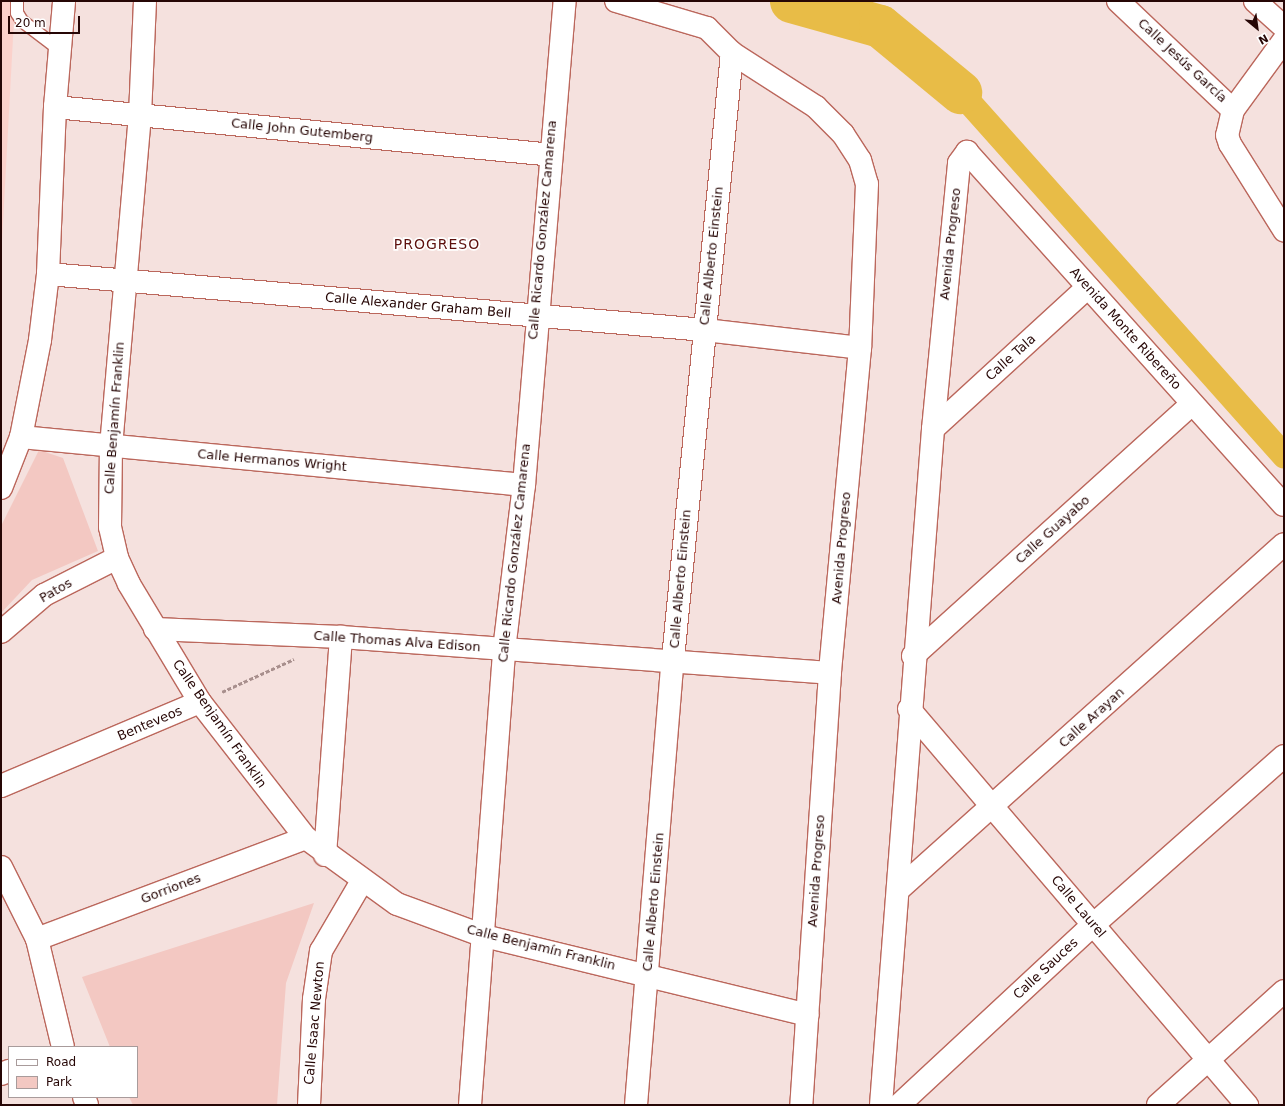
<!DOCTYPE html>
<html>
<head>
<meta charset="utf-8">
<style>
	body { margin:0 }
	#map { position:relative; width:1285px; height:1106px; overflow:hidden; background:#f5e1de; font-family:"DejaVu Sans",sans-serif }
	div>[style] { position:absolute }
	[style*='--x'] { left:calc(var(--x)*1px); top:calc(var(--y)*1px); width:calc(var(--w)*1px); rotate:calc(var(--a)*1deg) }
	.built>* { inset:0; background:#fbd1cb }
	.green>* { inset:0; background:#f3c8c2 }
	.canal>* { height:25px; margin:-12.5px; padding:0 12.5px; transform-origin:12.5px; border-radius:12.5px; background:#e8bc47 }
	.river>* { height:43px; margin:-21.5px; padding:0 21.5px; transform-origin:21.5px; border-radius:21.5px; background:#e8bc47 }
	.path>* { height:2.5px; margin-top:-1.25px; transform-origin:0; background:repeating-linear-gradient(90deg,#a88f8d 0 4px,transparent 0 6px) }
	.roads { filter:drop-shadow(1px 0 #bb675c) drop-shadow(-1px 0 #bb675c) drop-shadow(0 1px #bb675c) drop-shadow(0 -1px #bb675c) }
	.service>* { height:12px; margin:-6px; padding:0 6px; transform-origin:6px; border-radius:6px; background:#fff }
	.minor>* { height:22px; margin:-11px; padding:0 11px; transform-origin:11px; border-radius:11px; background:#fff }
	.tertiary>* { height:22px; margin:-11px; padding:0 11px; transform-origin:11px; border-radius:11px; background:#fff }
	span { translate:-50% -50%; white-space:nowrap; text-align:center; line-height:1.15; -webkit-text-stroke:3.5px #fff; paint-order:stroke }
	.street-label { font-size:13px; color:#260605 }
	.neighbourhood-label { font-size:14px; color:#5d100d; letter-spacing:1px }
	.frame { position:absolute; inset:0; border:2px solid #260605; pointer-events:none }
	.legend { position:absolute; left:8px; top:1046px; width:130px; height:52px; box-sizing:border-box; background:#fff; border:1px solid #a89b9b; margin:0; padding:5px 7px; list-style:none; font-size:12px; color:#260605 }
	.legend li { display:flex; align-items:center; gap:8px; height:20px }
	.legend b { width:20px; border:1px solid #a89b9b }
	.north { position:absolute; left:1237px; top:8px; width:40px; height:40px; -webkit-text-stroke:3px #fff; paint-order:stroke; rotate:151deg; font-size:11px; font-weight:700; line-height:16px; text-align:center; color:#260605 }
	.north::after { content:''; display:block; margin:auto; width:14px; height:18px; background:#260605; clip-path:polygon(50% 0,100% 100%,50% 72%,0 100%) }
	.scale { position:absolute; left:8px; top:16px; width:72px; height:18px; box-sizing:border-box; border:2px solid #260605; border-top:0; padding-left:5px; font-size:12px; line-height:14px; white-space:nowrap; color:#260605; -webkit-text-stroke:3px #fff; paint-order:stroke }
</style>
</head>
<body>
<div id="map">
	<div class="built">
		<i style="clip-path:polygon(1px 1px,15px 1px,1px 260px)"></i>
	</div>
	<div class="green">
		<i style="clip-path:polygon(39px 450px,63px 458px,98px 551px,32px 580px,1px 613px,1px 526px)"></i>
		<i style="clip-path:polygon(314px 903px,286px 983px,277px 1105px,133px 1105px,129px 1097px,137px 1097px,137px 1047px,110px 1047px,82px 977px)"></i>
	</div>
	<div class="canal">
		<i style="--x:960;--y:92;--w:487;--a:48.3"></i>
	</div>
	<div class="river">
		<i style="--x:791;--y:1;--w:92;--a:15.7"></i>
		<i style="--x:880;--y:26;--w:104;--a:39.5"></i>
	</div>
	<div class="path">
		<i style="--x:222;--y:692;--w:79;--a:-24.6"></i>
	</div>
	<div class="roads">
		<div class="service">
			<i style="--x:17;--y:1;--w:12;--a:90"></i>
			<i style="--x:17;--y:13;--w:9;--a:58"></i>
			<i style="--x:22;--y:21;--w:48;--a:37.3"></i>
		</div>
		<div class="minor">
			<i style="--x:145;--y:1;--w:114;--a:92.5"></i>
			<i style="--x:140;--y:115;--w:331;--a:95"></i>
			<i style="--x:111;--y:445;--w:82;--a:90.7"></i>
			<i style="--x:110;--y:527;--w:32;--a:77"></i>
			<i style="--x:117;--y:558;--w:29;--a:65"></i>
			<i style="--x:129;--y:584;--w:138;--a:59"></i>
			<i style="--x:200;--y:702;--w:172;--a:52.1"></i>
			<i style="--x:306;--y:838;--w:112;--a:36"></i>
			<i style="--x:397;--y:904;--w:93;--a:20.2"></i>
			<i style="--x:484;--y:936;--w:333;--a:13.7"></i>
			<i style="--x:616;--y:1;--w:95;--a:16.5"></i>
			<i style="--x:707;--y:28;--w:35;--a:45"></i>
			<i style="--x:732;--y:53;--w:100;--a:32.7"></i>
			<i style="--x:816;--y:107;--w:38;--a:45"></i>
			<i style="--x:843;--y:134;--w:31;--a:57"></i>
			<i style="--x:860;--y:160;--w:25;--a:74"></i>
			<i style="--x:867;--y:184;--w:164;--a:92.4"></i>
			<i style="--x:860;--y:348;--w:326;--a:95.3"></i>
			<i style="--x:830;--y:673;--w:433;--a:93.8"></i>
			<i style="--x:1118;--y:1;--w:158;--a:43.5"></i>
			<i style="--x:1233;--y:110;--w:26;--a:103"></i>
			<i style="--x:1227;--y:135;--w:9;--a:72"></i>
			<i style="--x:1230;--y:144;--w:102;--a:57.9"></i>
			<i style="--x:1255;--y:1;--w:39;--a:42"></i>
			<i style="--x:55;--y:107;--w:496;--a:5.5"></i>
			<i style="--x:1233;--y:110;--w:87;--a:-53.9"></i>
			<i style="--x:48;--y:274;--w:659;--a:4.87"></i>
			<i style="--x:705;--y:330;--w:156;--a:6.6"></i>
			<i style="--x:933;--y:429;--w:210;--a:-42.5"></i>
			<i style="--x:21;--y:437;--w:505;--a:5.45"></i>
			<i style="--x:155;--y:629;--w:186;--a:2.5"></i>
			<i style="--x:341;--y:637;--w:490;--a:4.2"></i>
			<i style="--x:1;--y:632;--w:57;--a:-40.7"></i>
			<i style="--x:44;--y:595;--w:82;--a:-26.9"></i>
			<i style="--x:913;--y:656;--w:376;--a:-42.1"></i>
			<i style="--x:909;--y:709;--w:521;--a:49.52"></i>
			<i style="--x:1;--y:786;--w:216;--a:-22.9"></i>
			<i style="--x:325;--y:855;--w:219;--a:-85.8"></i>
			<i style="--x:1;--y:867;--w:80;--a:63.4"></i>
			<i style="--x:37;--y:939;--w:111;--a:76.5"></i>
			<i style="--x:898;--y:890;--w:518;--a:-41.87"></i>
			<i style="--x:37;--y:939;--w:287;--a:-20.6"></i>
			<i style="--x:1;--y:1074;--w:9;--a:-21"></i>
			<i style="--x:84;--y:1097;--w:9;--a:69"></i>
			<i style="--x:309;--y:1105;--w:106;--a:-87.3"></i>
			<i style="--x:314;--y:999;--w:49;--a:-81.7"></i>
			<i style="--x:321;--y:951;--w:81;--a:-59.6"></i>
			<i style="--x:470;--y:1105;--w:456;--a:-85.7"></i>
			<i style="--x:504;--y:650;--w:166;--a:-83.1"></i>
			<i style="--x:524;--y:485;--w:486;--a:-85.2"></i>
			<i style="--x:636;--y:1105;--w:448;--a:-85.3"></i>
			<i style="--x:673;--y:659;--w:609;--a:-84.44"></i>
			<i style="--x:881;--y:1105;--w:678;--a:-85.6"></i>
			<i style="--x:933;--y:429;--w:267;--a:-84.4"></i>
			<i style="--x:959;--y:163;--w:14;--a:-54"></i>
			<i style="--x:967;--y:152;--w:474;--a:48.1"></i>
			<i style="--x:899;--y:1105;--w:265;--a:-42.9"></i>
			<i style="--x:1093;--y:925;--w:255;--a:-41.5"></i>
			<i style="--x:1158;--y:1105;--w:170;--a:-42.1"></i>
		</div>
		<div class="tertiary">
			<i style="--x:1;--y:488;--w:55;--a:-68.6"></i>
			<i style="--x:21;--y:437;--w:99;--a:-78.9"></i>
			<i style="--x:40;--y:340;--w:66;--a:-83.1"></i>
			<i style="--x:48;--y:274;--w:167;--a:-87.6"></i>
			<i style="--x:55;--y:107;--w:106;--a:-85.1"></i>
		</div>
	</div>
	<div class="street-label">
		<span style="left:1182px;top:61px;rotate:43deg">Calle Jesús García</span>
		<span style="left:302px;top:131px;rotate:6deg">Calle John Gutemberg</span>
		<span style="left:543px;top:230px;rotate:-85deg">Calle Ricardo González Camarena</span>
		<span style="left:951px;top:244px;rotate:-84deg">Avenida Progreso</span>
		<span style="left:712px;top:256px;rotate:-84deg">Calle Alberto Einstein</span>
		<span style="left:418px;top:306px;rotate:5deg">Calle Alexander Graham Bell</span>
		<span style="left:1125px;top:329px;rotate:48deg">Avenida Monte Ribereño</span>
		<span style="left:1011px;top:358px;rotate:-42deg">Calle Tala</span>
		<span style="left:115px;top:418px;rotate:-86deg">Calle Benjamín Franklin</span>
		<span style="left:272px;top:461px;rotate:5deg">Calle Hermanos Wright</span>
		<span style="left:1053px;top:530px;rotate:-42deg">Calle Guayabo</span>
		<span style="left:842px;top:548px;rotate:-85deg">Avenida Progreso</span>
		<span style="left:515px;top:553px;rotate:-84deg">Calle Ricardo González Camarena</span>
		<span style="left:681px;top:579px;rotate:-85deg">Calle Alberto Einstein</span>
		<span style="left:56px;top:591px;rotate:-30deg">Patos</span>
		<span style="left:397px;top:642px;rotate:4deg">Calle Thomas Alva Edison</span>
		<span style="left:1092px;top:718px;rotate:-42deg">Calle Arayan</span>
		<span style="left:150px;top:724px;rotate:-23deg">Benteveos</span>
		<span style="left:219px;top:724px;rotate:55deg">Calle Benjamín Franklin</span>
		<span style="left:817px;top:871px;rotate:-86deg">Avenida Progreso</span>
		<span style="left:171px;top:889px;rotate:-21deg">Gorriones</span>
		<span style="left:654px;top:902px;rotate:-85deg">Calle Alberto Einstein</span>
		<span style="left:1078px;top:907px;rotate:50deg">Calle Laurel</span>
		<span style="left:541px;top:948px;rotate:14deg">Calle Benjamín Franklin</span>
		<span style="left:1046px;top:969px;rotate:-43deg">Calle Sauces</span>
		<span style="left:315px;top:1023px;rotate:-85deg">Calle Isaac Newton</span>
	</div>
	<div class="neighbourhood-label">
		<span style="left:437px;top:244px">PROGRESO</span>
	</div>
	<div class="frame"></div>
	<ul class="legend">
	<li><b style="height:5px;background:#fff"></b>Road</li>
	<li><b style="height:11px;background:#f3c8c2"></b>Park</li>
	</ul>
	<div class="north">N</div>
	<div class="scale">20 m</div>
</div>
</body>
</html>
